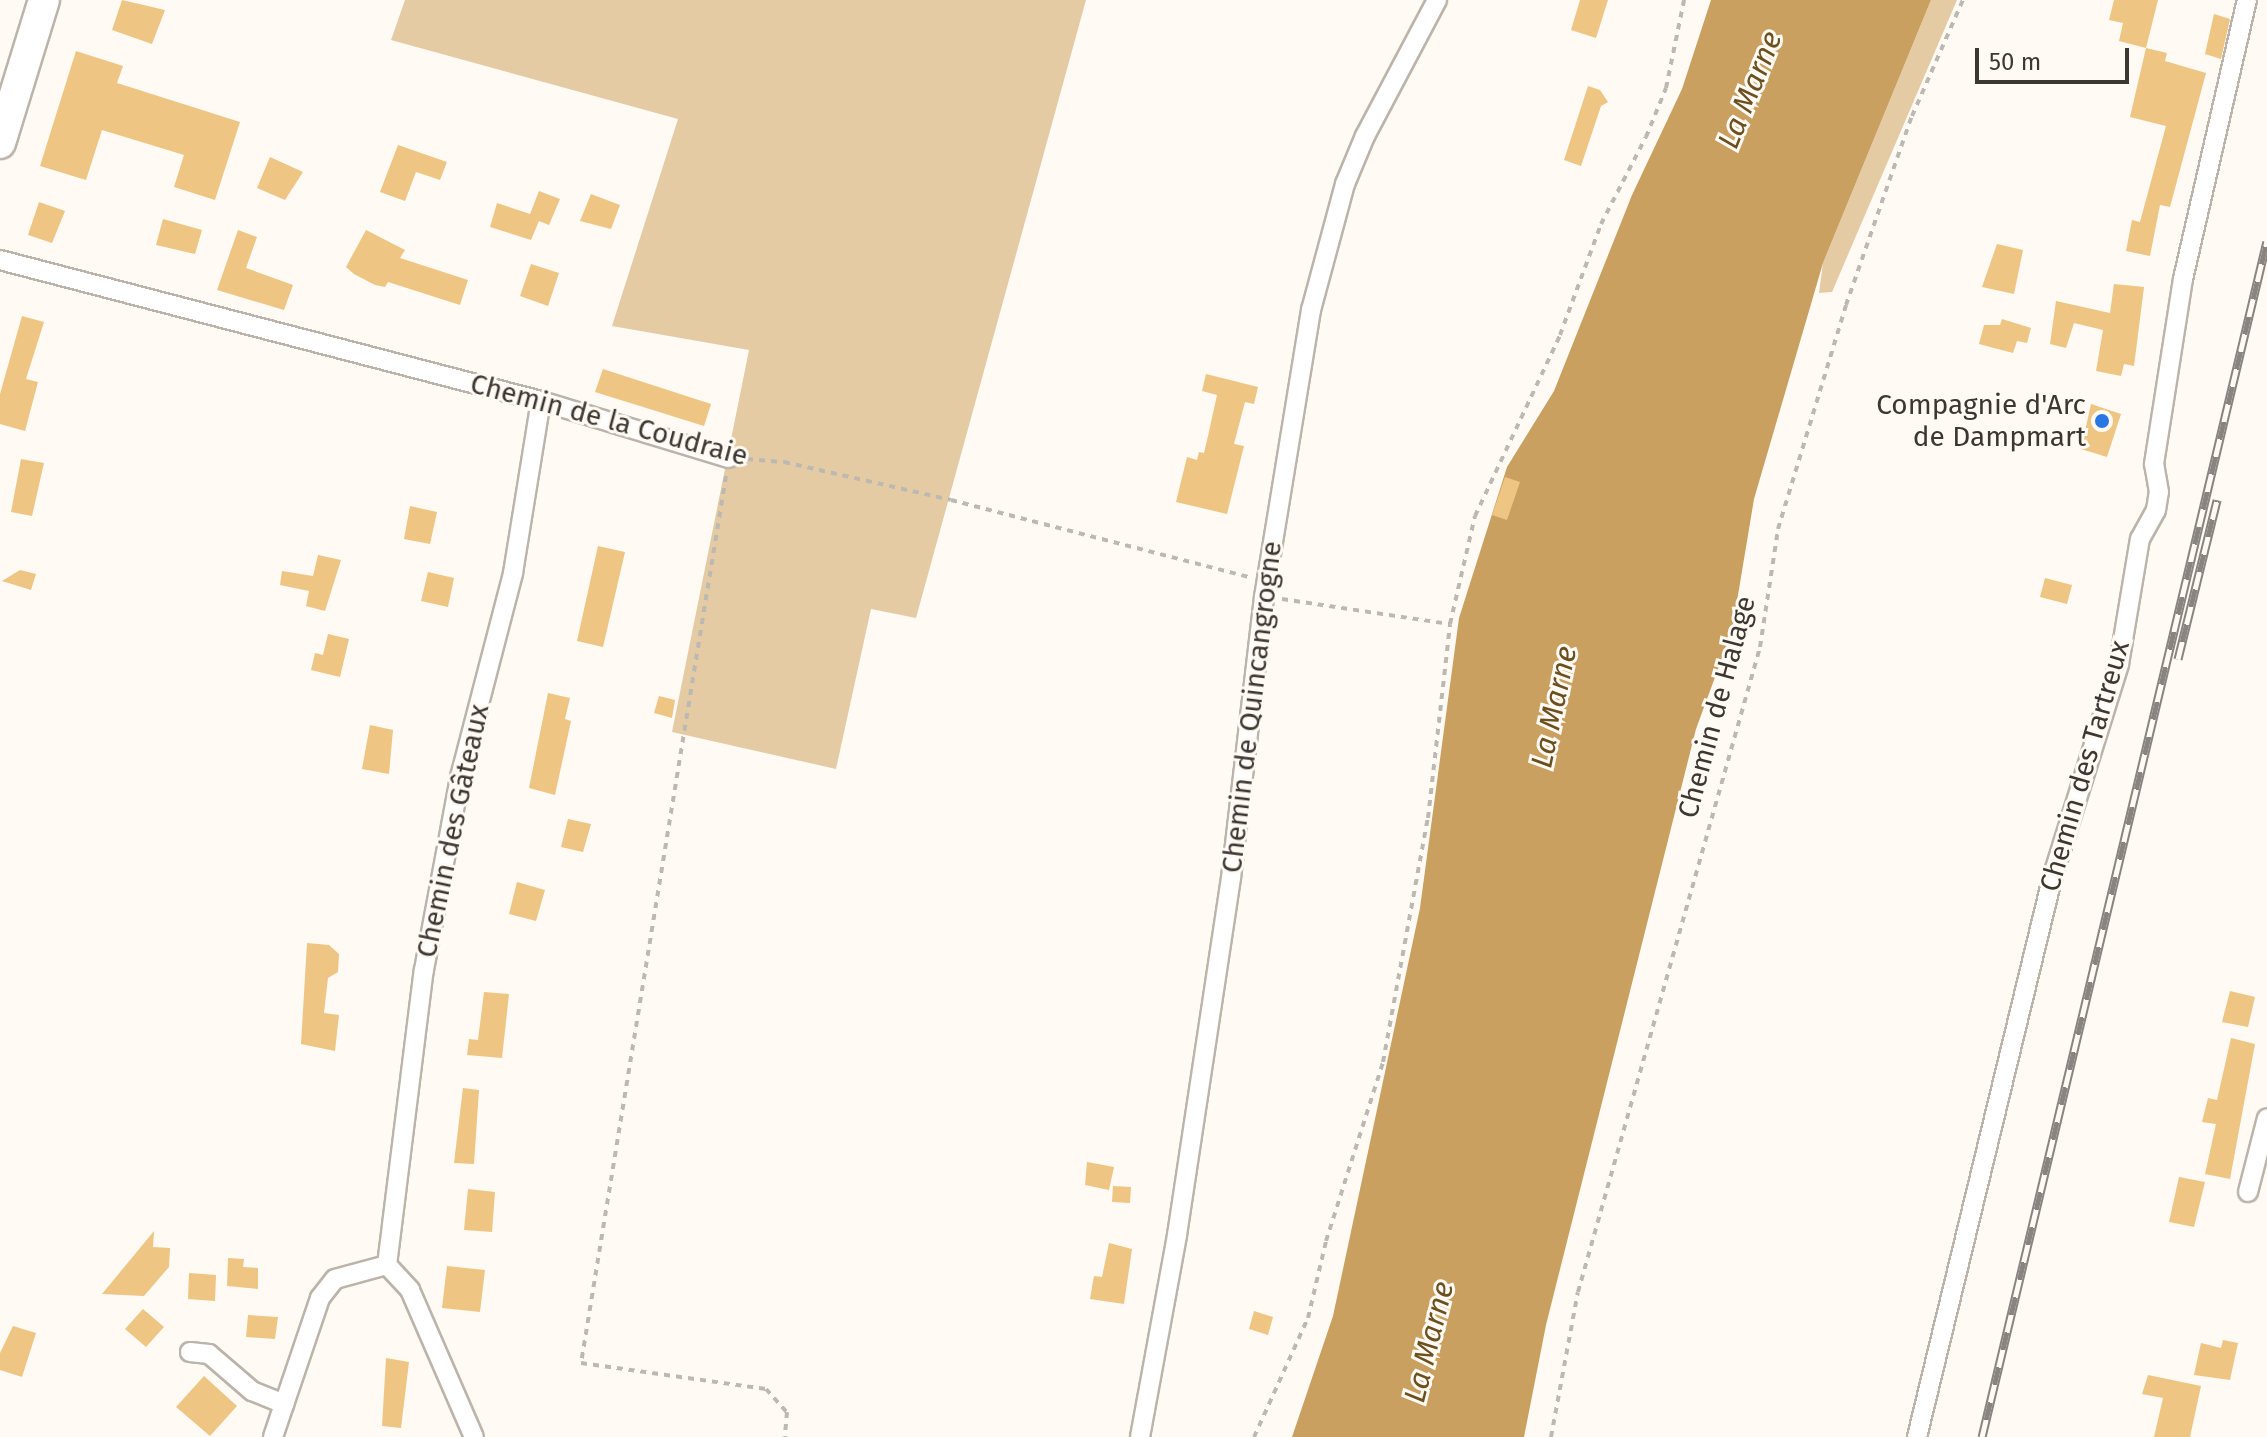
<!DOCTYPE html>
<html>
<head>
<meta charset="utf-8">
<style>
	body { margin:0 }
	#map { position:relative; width:2267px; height:1437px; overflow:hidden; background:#fffaf4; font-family:"Fira Sans",sans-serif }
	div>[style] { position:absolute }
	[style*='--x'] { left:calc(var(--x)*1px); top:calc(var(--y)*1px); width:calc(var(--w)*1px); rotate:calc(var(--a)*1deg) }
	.green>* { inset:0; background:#e5cba3 }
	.water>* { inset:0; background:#c9a05f }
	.building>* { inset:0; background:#efc583 }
	.path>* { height:4px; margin-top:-2px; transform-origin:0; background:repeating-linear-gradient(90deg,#bcb8b2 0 6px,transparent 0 12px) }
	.roads { filter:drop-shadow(2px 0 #bcb4aa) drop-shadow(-2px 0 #bcb4aa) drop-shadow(0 2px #bcb4aa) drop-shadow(0 -2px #bcb4aa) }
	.minor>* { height:18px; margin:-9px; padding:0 9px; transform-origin:9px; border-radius:9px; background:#fff }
	.primary>* { height:30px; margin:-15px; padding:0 15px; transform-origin:15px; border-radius:15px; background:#fff }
	.rail>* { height:9px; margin-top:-4.5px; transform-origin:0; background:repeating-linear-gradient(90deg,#fffaf4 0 18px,#888480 0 36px); box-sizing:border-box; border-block:2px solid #888480 }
	.dots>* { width:22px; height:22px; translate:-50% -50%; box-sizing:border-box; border:4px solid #fffaf4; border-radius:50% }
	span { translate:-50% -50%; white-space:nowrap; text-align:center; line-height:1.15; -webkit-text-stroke:6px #fffaf4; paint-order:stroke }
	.poi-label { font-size:28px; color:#3b3834 }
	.right { translate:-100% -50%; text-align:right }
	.street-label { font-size:28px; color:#3b3834 }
	.water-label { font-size:30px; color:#6c4f1e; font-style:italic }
	.scale { position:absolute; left:1975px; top:48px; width:154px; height:36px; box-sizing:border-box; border:4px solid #3b3834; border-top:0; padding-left:10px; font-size:24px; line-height:28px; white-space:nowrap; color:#3b3834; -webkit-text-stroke:6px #fffaf4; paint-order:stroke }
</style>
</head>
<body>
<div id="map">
	<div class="green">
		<i style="clip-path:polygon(405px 0,1086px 0,916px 618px,871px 609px,836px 769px,672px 732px,749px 350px,612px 326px,678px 119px,391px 40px)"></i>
		<i style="clip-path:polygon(1931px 0,1957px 0,1832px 292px,1819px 293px,1823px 263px)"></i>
	</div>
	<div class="water">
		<i style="clip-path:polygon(1711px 0,1931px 0,1823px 263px,1754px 499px,1732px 631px,1696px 729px,1546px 1325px,1524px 1437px,1292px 1437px,1333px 1316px,1420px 908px,1459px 618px,1507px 467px,1554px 391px,1632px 195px,1682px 89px)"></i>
	</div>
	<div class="building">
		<i style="clip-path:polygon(122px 0,165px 10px,152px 44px,112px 30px)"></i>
		<i style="clip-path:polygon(1580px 0,1608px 0,1596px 38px,1571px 30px)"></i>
		<i style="clip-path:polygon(2114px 0,2158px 0,2146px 48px,2119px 41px,2123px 23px,2109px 20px)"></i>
		<i style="clip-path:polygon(2214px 14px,2230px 19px,2221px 59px,2205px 54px)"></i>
		<i style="clip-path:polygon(2146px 48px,2167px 53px,2165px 61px,2206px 73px,2170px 207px,2160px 205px,2150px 256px,2126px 251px,2132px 220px,2140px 222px,2166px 126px,2130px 117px)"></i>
		<i style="clip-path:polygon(76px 51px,123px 66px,117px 83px,240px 122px,215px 200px,174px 187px,184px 155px,102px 130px,86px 180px,40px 166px)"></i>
		<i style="clip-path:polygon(1588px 86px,1600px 90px,1608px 102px,1601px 106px,1581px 166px,1564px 160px)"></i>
		<i style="clip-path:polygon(398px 145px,447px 162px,440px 180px,416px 172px,405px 201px,380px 192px)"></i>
		<i style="clip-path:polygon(270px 157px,303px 172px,285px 200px,257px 188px)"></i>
		<i style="clip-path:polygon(539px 191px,560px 199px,549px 225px,539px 221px,531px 240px,490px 227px,497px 203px,530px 214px)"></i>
		<i style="clip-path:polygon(591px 194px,620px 205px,611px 229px,580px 221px)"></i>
		<i style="clip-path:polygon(39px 202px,65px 211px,52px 243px,28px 235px)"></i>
		<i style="clip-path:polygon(163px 219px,202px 230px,195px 254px,156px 245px)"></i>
		<i style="clip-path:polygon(238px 230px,257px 237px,246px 268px,293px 285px,284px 310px,217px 290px)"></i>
		<i style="clip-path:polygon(366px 230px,405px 250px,400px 258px,468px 280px,460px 305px,388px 282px,385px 287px,375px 285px,354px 274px,346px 267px)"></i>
		<i style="clip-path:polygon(1997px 244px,2023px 250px,2014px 294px,1982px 287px)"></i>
		<i style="clip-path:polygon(531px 264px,559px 273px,548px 306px,520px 296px)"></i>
		<i style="clip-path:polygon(2114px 284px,2144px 287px,2134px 366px,2124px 364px,2121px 376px,2096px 371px,2103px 330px,2074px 323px,2066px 348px,2050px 344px,2056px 301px,2110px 313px)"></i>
		<i style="clip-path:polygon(22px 316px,44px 322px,26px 379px,38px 382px,25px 431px,0 424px,0 394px)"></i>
		<i style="clip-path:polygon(2002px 319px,2031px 328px,2027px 343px,2017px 341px,2013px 353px,1979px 344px,1984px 325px,2000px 325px)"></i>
		<i style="clip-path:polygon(603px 369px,711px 404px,704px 426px,595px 392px)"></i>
		<i style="clip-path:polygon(1206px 374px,1258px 387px,1254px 404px,1245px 402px,1234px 444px,1244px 446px,1227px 514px,1176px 502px,1187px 457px,1197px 460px,1199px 452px,1204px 453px,1208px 436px,1217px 395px,1202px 391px)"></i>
		<i style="clip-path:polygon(2091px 404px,2121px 414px,2107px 457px,2081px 449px)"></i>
		<i style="clip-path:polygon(21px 459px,44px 463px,32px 516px,11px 512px)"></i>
		<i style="clip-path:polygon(1505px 477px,1520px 482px,1507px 520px,1492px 515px)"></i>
		<i style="clip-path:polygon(410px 506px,437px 512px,430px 544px,404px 539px)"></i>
		<i style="clip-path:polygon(598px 546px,625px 552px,603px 647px,577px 641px)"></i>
		<i style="clip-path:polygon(318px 555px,341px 560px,325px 611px,306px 606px,309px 591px,280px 585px,282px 571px,313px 576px)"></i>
		<i style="clip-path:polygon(20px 570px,36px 574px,31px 590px,2px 581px)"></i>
		<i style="clip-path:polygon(428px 572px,454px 578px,448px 607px,421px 601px)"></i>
		<i style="clip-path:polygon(2045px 578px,2072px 585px,2067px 604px,2040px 597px)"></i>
		<i style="clip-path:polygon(328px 634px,349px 639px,340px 677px,311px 670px,315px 653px,323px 655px)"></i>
		<i style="clip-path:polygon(548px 693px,570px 698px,565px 719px,571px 721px,555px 795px,529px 788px)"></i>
		<i style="clip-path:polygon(659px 696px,675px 700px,672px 718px,654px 713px)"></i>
		<i style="clip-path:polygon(370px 725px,393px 730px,389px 774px,362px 769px)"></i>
		<i style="clip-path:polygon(568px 819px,591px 824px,583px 852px,561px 847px)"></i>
		<i style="clip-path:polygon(517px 882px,545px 890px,536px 921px,509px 914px)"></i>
		<i style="clip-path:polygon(307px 943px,329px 945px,339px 954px,338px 972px,328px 978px,324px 1013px,339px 1015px,335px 1051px,301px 1044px)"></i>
		<i style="clip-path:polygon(2230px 991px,2255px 997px,2248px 1027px,2222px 1022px)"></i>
		<i style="clip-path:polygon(484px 992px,509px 994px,502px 1058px,467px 1055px,469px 1039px,478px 1040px)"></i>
		<i style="clip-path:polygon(2231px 1038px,2255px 1044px,2230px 1179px,2205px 1174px,2216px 1124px,2202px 1122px,2208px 1098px,2217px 1100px)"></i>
		<i style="clip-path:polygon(463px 1088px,479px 1090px,474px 1164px,454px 1163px)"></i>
		<i style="clip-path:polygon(1087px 1162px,1114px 1167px,1109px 1190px,1085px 1185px)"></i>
		<i style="clip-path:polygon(2179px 1177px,2205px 1182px,2194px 1227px,2169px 1222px)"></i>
		<i style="clip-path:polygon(1113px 1186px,1131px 1187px,1130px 1203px,1112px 1202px)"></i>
		<i style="clip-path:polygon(468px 1189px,495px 1192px,492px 1232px,464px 1230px)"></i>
		<i style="clip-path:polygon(154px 1231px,153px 1247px,170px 1248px,169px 1267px,144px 1296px,102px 1294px)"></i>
		<i style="clip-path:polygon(1109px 1243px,1132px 1249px,1124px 1304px,1090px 1299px,1094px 1276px,1102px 1277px)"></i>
		<i style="clip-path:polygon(228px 1258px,244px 1259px,243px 1267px,258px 1268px,258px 1289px,227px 1286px)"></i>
		<i style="clip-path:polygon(447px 1266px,485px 1270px,480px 1312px,442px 1308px)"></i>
		<i style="clip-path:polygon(189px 1273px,216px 1275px,215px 1301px,188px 1299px)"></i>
		<i style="clip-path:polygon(143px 1309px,164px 1327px,146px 1347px,125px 1329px)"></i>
		<i style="clip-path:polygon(1254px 1311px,1273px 1317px,1268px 1335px,1249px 1329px)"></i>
		<i style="clip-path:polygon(248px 1315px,278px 1317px,275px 1339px,246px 1337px)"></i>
		<i style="clip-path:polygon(13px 1326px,36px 1333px,22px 1377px,0 1370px,0 1353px)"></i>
		<i style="clip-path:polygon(2223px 1340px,2238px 1343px,2230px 1380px,2194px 1375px,2201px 1343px,2221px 1348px)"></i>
		<i style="clip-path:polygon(386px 1358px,409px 1362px,401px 1428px,382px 1426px)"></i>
		<i style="clip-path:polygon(2148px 1375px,2201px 1386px,2190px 1437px,2154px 1437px,2163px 1398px,2142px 1394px)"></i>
		<i style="clip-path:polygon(204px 1376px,237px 1406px,210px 1436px,176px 1407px)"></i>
	</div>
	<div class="path">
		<i style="--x:747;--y:459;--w:37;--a:5"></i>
		<i style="--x:784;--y:462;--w:171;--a:12.8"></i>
		<i style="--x:951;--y:500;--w:307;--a:14.5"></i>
		<i style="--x:726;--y:476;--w:899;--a:99.28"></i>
		<i style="--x:581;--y:1363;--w:187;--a:8"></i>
		<i style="--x:766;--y:1389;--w:31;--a:48"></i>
		<i style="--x:787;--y:1412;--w:25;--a:95"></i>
		<i style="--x:1282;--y:599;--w:170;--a:8.5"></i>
		<i style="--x:1254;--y:1437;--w:131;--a:-65.6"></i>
		<i style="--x:1308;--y:1318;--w:79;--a:-76.8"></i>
		<i style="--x:1326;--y:1241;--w:188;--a:-72.3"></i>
		<i style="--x:1383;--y:1062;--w:248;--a:-79.6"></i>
		<i style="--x:1428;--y:818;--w:195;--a:-83.5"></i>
		<i style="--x:1450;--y:624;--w:111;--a:-77"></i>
		<i style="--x:1475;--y:516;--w:200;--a:-64.8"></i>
		<i style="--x:1560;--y:335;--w:118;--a:-69.7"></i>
		<i style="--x:1601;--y:224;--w:98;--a:-62.7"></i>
		<i style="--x:1646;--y:137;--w:53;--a:-67.8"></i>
		<i style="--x:1666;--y:88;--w:90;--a:-78.4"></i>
		<i style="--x:1551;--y:1437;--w:147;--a:-79.5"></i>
		<i style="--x:1578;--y:1292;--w:670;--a:-74.24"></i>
		<i style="--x:1760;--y:647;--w:119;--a:-81.3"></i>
		<i style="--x:1778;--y:529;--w:234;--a:-73.1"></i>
		<i style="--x:1846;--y:305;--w:200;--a:-70.8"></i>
		<i style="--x:1912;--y:116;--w:127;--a:-66.3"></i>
	</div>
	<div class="roads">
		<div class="minor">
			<i style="--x:0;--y:260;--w:559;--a:14.61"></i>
			<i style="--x:541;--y:401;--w:196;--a:16.9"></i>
			<i style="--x:2248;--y:1192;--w:76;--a:-75.6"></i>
			<i style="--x:387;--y:1265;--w:297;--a:-82.9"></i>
			<i style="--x:424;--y:970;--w:196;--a:-79.4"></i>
			<i style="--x:460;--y:777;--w:211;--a:-75.4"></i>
			<i style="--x:513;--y:573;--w:174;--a:-80.8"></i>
			<i style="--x:190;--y:1352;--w:19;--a:6"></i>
			<i style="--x:209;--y:1354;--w:57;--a:40.7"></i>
			<i style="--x:252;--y:1391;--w:35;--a:22"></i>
			<i style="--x:273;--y:1437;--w:147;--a:-71.3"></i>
			<i style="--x:320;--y:1298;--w:24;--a:-52"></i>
			<i style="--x:335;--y:1279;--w:54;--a:-15.1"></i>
			<i style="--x:387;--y:1265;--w:34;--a:47"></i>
			<i style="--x:410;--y:1290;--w:160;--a:66.5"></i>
			<i style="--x:1140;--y:1437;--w:205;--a:-79.6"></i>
			<i style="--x:1177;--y:1235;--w:361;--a:-81.4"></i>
			<i style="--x:1231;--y:878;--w:283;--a:-83.3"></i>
			<i style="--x:1264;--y:597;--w:291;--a:-80.7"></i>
			<i style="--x:1311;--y:310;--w:131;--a:-74.9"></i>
			<i style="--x:1345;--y:184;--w:52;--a:-67.4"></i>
			<i style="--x:1365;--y:136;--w:154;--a:-62.1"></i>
			<i style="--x:1917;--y:1437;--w:578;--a:-76.4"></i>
			<i style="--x:2053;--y:875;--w:221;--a:-72.6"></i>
			<i style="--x:2119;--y:664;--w:127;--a:-80.5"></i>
			<i style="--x:2140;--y:539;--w:33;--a:-61"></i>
			<i style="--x:2156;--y:510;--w:18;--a:-81"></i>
			<i style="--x:2159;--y:492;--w:28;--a:-100"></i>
			<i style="--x:2154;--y:464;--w:187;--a:-81.1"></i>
			<i style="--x:2183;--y:279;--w:286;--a:-77.1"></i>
		</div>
		<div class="primary">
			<i style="--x:0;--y:143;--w:150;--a:-72.9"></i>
		</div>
	</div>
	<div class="rail">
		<i style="--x:2178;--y:659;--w:164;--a:-76.2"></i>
		<i style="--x:1982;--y:1437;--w:1229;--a:-76.6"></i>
	</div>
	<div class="dots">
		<i style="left:2102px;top:421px;background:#2977e2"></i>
	</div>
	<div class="poi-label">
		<span class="right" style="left:2086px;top:421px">Compagnie d'Arc<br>de Dampmart</span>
	</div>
	<div class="street-label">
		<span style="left:609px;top:420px;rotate:15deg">Chemin de la Coudraie</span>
		<span style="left:1252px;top:707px;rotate:-83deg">Chemin de Quincangrogne</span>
		<span style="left:1717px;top:707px;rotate:-75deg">Chemin de Halage</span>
		<span style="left:2085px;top:766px;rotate:-74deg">Chemin des Tartreux</span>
		<span style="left:453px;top:831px;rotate:-78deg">Chemin des Gâteaux</span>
	</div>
	<div class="water-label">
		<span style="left:1750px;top:90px;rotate:-68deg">La Marne</span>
		<span style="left:1554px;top:707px;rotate:-78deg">La Marne</span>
		<span style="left:1429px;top:1342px;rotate:-76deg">La Marne</span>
	</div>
	<div class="scale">50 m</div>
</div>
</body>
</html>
